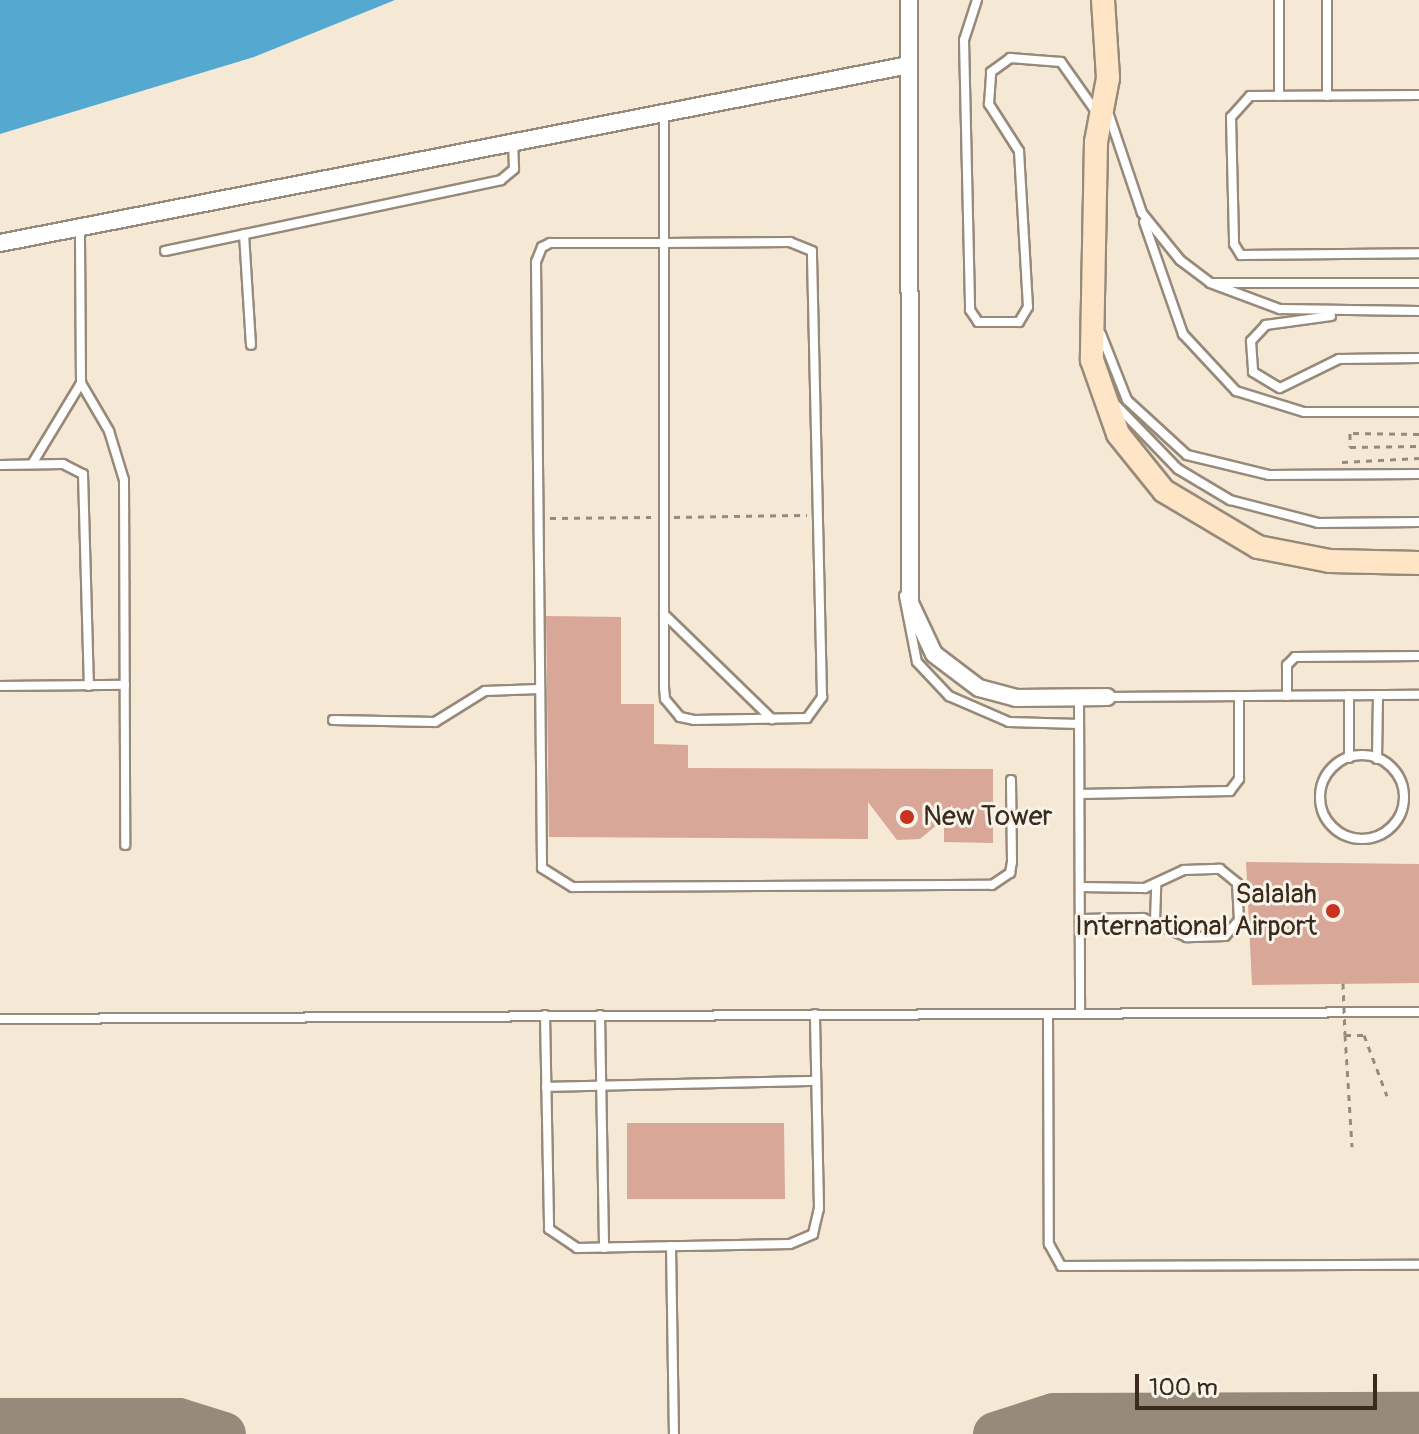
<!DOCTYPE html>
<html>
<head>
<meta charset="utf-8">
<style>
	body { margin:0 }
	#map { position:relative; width:1419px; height:1434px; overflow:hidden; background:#f5e9d6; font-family:Pangolin,sans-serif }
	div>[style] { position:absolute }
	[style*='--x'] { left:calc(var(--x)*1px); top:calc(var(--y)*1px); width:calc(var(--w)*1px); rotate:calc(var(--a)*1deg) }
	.water>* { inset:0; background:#55a9d1 }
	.taxiway>* { height:44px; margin:-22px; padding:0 22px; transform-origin:22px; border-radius:22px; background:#988a7a }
	.building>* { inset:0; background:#d8a797 }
	.path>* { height:3px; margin-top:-1.5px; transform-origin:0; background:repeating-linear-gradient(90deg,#988a7a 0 6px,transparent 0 12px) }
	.roads { filter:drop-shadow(2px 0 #988a7a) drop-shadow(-2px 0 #988a7a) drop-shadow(0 2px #988a7a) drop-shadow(0 -2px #988a7a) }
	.lane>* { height:8px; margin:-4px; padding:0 4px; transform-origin:4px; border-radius:4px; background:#fff }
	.lane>.ring { margin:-4px; padding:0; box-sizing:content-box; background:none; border:8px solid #fff; border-radius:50% }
	.street>* { height:16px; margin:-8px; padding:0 8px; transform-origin:8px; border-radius:8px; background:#fff }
	.secondary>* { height:22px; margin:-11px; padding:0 11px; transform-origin:11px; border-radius:11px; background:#fde5c5 }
	.path-bridge>* { height:3px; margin-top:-1.5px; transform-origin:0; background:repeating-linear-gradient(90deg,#988a7a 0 6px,transparent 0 12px) }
	.dots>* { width:22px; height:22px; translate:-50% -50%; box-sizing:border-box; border:4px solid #f7f3e8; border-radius:50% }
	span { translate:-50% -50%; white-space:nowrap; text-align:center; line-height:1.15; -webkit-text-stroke:6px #f7f3e8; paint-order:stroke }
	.poi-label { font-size:28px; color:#3b2a1e }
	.left { translate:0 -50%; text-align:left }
	.right { translate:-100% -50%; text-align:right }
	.scale { position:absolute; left:1135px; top:1374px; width:242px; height:36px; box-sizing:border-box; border:4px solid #3b2a1e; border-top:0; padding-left:10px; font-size:24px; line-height:28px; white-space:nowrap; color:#3b2a1e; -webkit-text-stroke:6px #f7f3e8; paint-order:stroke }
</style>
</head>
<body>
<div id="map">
	<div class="water">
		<i style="clip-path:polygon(0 0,395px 0,254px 57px,0 134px)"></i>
	</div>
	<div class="taxiway">
		<i style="--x:0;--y:1420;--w:179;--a:0"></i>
		<i style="--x:179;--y:1420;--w:47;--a:17.3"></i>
		<i style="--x:995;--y:1434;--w:62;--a:-17.9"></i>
		<i style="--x:1054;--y:1415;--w:365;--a:-0.2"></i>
	</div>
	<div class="building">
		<i style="clip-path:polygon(546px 616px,621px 617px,621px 704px,654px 704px,654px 744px,688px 745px,688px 768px,993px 769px,993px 843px,944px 842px,944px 819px,920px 839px,897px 840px,868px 802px,868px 839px,549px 837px)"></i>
		<i style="clip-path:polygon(1246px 862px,1419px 864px,1419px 983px,1252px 985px)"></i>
		<i style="clip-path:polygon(627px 1123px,784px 1123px,785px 1199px,627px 1199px)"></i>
	</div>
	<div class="path">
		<i style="--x:1419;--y:434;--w:69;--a:-179.2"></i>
		<i style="--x:1350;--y:433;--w:14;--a:90"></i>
		<i style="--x:1350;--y:447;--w:69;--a:-0.8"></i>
		<i style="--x:1342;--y:462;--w:77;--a:-3"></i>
		<i style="--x:674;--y:517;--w:133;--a:-0.9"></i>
		<i style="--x:550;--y:518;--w:101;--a:-0.6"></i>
		<i style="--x:1345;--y:1035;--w:112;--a:86.4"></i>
	</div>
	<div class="roads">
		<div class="lane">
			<i style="--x:977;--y:0;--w:42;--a:108"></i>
			<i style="--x:964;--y:40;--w:270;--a:88.7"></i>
			<i style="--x:970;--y:310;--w:14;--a:56"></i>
			<i style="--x:978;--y:322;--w:41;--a:0"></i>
			<i style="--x:1019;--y:322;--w:17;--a:-59"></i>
			<i style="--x:1028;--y:307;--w:156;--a:-93.3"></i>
			<i style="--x:1019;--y:151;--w:56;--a:-122.6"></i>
			<i style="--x:989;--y:104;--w:32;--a:-86"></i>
			<i style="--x:991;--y:72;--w:24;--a:-36"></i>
			<i style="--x:1010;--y:58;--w:51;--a:4.5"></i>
			<i style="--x:1061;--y:62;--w:62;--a:54.8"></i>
			<i style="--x:1279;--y:0;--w:96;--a:90"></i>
			<i style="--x:1419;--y:95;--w:169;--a:179.7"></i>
			<i style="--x:1250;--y:96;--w:28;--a:132"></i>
			<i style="--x:1231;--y:117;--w:127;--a:88.6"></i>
			<i style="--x:1234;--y:244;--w:13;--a:58"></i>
			<i style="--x:1241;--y:255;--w:178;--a:-0.6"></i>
			<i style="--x:1327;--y:96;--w:96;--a:-90"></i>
			<i style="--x:664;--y:114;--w:573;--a:90"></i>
			<i style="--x:664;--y:687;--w:12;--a:85"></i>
			<i style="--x:665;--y:699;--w:23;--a:50"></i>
			<i style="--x:680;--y:717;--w:14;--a:12"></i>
			<i style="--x:694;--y:720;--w:113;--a:-1"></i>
			<i style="--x:807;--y:718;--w:26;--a:-54"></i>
			<i style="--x:822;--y:697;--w:446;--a:-91.3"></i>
			<i style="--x:812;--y:251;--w:24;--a:-158"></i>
			<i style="--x:790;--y:242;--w:126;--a:179.5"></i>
			<i style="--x:664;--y:243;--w:114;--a:180"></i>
			<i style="--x:550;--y:243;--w:9;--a:153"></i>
			<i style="--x:542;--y:247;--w:16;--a:112"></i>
			<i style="--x:536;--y:262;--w:606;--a:89.43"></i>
			<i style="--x:542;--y:868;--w:36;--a:32"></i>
			<i style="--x:573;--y:887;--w:419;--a:-0.3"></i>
			<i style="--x:992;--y:885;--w:22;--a:-34"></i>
			<i style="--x:1010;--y:873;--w:11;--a:-80"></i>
			<i style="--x:1012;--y:862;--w:82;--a:-90.7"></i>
			<i style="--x:1109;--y:115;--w:103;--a:71.4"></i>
			<i style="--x:1142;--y:213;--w:60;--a:51"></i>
			<i style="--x:1180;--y:260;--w:38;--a:37"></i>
			<i style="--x:1210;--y:283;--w:75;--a:20.4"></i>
			<i style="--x:1280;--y:309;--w:139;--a:0.8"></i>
			<i style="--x:1144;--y:222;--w:119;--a:70.8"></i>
			<i style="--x:1183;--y:334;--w:78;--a:47.1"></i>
			<i style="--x:1236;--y:391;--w:71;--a:17.2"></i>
			<i style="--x:1304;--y:412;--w:115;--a:0"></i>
			<i style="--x:244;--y:234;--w:111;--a:86.4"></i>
			<i style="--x:165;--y:251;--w:343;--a:-11.9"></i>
			<i style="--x:501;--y:180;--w:17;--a:-40"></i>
			<i style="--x:514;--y:169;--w:26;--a:-92"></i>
			<i style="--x:1211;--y:283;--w:208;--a:0"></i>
			<i style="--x:1331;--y:316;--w:66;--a:172.1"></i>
			<i style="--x:1266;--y:325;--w:22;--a:133"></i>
			<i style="--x:1251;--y:341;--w:31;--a:86"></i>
			<i style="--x:1253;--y:372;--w:31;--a:31"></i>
			<i style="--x:1280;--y:388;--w:66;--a:-26.2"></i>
			<i style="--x:1339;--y:359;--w:80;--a:-0.7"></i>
			<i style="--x:1101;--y:334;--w:71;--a:68.5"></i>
			<i style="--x:1127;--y:400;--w:81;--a:42.5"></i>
			<i style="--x:1187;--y:455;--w:84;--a:13.7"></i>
			<i style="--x:1269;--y:475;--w:150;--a:-0.4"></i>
			<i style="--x:81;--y:383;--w:56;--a:59.7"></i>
			<i style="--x:109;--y:431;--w:51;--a:73"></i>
			<i style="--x:124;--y:480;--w:365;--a:89.8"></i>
			<i style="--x:1116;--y:405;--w:89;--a:45.9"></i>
			<i style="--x:1178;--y:469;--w:61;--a:30.8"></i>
			<i style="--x:1230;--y:500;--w:91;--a:14.6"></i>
			<i style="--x:1318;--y:523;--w:101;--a:-0.6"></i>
			<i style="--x:32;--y:464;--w:95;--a:-58.8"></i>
			<i style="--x:81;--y:383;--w:156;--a:-90.4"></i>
			<i style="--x:0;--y:465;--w:63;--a:-0.9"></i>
			<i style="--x:63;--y:464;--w:22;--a:27"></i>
			<i style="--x:83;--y:474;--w:212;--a:88.4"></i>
			<i style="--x:904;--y:596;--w:67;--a:78.9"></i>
			<i style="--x:917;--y:662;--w:47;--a:46.7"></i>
			<i style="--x:949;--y:696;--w:65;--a:23.4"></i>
			<i style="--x:1009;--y:722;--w:70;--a:1.6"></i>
			<i style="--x:664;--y:614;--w:151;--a:44.2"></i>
			<i style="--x:0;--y:686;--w:125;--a:-0.5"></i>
			<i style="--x:1287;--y:696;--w:31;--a:-90"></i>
			<i style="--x:1287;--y:665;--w:11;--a:-45"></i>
			<i style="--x:1295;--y:657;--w:124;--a:-0.5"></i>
			<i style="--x:1107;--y:697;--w:312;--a:-0.4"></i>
			<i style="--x:1079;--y:698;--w:316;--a:89.8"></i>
			<i style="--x:333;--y:720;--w:102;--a:1.1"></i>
			<i style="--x:435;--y:722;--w:59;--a:-31.8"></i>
			<i style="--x:485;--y:691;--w:54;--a:-2.1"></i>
			<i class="ring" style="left:1320px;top:755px;width:76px;height:76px"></i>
			<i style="--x:1349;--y:758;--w:63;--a:-90"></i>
			<i style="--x:1377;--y:759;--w:64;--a:-89.1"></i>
			<i style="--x:1080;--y:794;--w:150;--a:-1.1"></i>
			<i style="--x:1230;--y:791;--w:15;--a:-53"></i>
			<i style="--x:1239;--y:779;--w:83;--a:-90"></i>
			<i style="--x:1080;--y:887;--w:65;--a:0.9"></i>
			<i style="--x:1145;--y:888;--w:43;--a:-24.8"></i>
			<i style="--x:1184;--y:870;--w:36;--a:-2"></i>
			<i style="--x:1220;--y:869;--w:22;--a:39"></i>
			<i style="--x:1237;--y:883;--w:37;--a:87"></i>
			<i style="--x:1239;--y:920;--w:21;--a:131"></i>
			<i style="--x:1225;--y:936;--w:38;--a:178"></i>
			<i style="--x:1187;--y:937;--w:48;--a:-156.6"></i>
			<i style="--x:1143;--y:918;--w:63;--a:179.1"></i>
			<i style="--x:1155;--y:921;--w:35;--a:-88"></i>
			<i style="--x:1048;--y:1014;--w:230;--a:89.8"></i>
			<i style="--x:1049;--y:1244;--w:25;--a:61"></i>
			<i style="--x:1061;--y:1266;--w:358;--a:-0.2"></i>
			<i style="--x:545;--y:1015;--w:214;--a:88.9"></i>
			<i style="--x:549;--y:1229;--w:34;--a:34"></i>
			<i style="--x:577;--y:1248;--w:213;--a:-1.1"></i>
			<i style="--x:790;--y:1244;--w:25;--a:-23"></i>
			<i style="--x:813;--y:1234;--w:26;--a:-77"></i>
			<i style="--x:819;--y:1209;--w:195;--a:-91.2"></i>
			<i style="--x:600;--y:1015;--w:233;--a:89"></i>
			<i style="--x:0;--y:1019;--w:1419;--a:-0.28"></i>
			<i style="--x:546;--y:1087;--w:270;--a:-1.3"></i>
			<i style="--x:671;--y:1246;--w:188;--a:89.1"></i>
		</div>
		<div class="street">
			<i style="--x:909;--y:0;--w:603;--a:89.9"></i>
			<i style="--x:910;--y:603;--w:56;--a:64.8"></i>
			<i style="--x:934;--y:654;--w:56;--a:37.1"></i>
			<i style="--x:979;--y:688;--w:38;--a:15"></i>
			<i style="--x:1016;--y:698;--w:91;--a:-0.6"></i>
			<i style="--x:0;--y:243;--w:926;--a:-11.08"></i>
		</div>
		<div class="secondary">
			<i style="--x:1103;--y:0;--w:78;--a:86.3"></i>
			<i style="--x:1108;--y:78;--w:65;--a:100.6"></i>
			<i style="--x:1096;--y:142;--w:218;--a:91.1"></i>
			<i style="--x:1092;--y:360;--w:78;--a:70.6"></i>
			<i style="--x:1118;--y:434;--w:73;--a:51.1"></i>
			<i style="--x:1164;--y:491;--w:109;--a:30.8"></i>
			<i style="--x:1258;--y:547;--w:73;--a:11"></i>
			<i style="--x:1330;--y:561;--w:89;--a:1.3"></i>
		</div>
	</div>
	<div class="path-bridge">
		<i style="--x:1343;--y:983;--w:52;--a:87.8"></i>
		<i style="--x:1345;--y:1035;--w:19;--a:0"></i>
		<i style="--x:1364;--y:1035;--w:65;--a:69.3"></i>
	</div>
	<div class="dots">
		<i style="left:907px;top:817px;background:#c8321e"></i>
		<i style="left:1333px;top:911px;background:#c8321e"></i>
	</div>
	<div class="poi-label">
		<span class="left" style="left:923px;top:817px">New Tower</span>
		<span class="right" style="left:1317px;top:911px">Salalah<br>International Airport</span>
	</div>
	<div class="scale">100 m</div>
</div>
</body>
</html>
